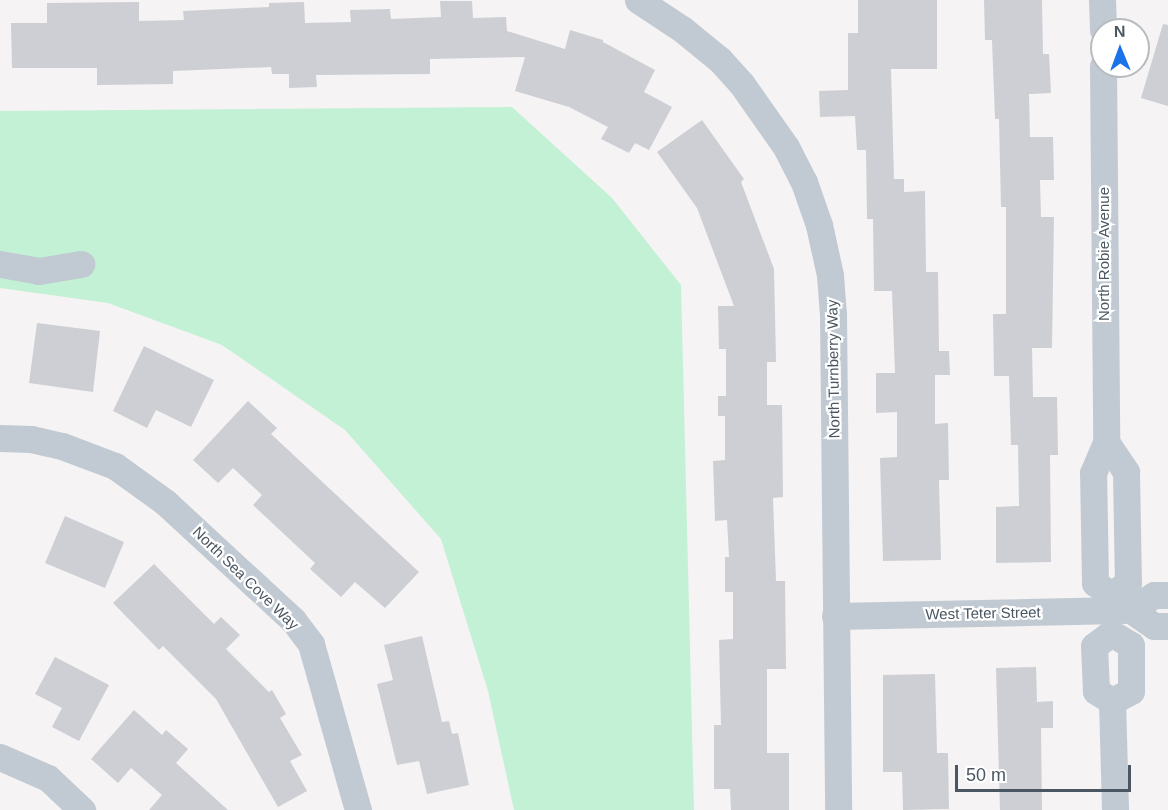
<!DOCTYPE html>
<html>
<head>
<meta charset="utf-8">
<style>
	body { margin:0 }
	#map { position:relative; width:1168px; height:810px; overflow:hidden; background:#f5f3f3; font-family:Arial,sans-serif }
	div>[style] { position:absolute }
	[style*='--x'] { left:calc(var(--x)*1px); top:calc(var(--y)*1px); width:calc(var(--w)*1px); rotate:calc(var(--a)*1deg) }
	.green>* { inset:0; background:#c3f1d5 }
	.building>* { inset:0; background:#cdcfd5 }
	.minor>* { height:27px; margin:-13.5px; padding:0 13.5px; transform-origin:13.5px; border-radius:13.5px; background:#c1cad2 }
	span { translate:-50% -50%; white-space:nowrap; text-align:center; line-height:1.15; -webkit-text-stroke:4.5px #fff; paint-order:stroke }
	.street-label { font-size:15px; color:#4a5661 }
	.north { position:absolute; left:1090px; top:18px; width:60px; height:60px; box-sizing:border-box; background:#fff; border:2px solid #b7bbc0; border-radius:50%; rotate:359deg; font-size:16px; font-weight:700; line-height:24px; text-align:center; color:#4a5661 }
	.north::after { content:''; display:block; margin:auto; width:21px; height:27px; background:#1a73e8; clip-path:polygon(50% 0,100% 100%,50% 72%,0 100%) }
	.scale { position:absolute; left:955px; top:765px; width:176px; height:27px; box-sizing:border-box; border:3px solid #4a5661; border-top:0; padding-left:8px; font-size:18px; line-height:21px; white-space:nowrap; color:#4a5661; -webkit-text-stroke:4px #fff; paint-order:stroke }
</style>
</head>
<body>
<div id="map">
	<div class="green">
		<i style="clip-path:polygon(512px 107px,612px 198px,681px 285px,694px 810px,514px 810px,488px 691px,441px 539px,345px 430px,222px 345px,108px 303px,0 288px,0 111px)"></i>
	</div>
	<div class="building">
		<i style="clip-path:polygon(858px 0,937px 0,937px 69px,891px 69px,894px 179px,904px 179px,904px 192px,925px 191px,926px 272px,938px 272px,939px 351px,949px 351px,950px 375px,935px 375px,935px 424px,948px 423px,949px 480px,939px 480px,941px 560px,883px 561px,880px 458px,897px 457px,897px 412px,876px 413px,876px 373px,895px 373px,892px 291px,874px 291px,873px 219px,867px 219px,866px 150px,857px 150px,855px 116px,820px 117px,819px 91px,848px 90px,848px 33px,858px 33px)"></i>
		<i style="clip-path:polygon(984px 0,1042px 0,1043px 54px,1049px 54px,1051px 93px,1029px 94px,1030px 137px,1053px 137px,1054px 180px,1040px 180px,1041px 217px,1054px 217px,1052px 348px,1032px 348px,1033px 397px,1057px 397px,1058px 455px,1050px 455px,1051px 562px,996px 563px,996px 507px,1019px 506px,1018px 445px,1011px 445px,1009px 376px,994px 376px,993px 314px,1006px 314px,1006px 207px,1001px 207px,999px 119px,995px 119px,992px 40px,985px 40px)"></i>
		<i style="clip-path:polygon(440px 1px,472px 1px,473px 18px,506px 17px,507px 31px,565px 49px,570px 30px,603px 40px,603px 42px,655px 70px,644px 92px,672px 107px,649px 150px,635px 143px,629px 153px,601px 139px,608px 127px,569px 107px,515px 91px,525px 57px,430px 59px,430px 74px,316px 75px,317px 87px,289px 88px,289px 74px,272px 74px,271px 67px,173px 71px,173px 84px,97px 85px,97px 68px,12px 68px,11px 23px,47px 23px,47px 3px,139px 2px,139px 21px,184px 20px,183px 11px,269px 7px,269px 3px,304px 2px,305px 23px,351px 22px,350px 10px,390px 9px,391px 19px,441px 17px)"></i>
		<i style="clip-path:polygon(1163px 24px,1168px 25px,1168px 106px,1141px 98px)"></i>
		<i style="clip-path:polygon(702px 120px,744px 179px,741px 182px,774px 269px,776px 362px,767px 362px,767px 405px,782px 405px,783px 497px,773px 498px,776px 581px,785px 581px,786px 669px,767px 669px,767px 753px,789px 753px,789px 810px,731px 810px,730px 789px,714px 789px,714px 725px,721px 725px,719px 640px,733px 639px,733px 592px,725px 592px,725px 557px,729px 557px,727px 520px,715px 521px,713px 461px,725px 460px,725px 416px,718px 416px,718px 396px,726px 396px,726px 349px,719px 349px,718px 306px,734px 306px,697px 208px,657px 152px)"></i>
		<i style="clip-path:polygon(37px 323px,100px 331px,93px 392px,29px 383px)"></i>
		<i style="clip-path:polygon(144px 346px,214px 380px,191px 427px,156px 410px,147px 428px,113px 411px)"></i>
		<i style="clip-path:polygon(248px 401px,277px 428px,271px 434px,419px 572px,385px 608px,355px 582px,341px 597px,310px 569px,315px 563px,253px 505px,262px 495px,233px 468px,218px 483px,193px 460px)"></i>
		<i style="clip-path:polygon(65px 516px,124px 542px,105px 588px,45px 563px)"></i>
		<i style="clip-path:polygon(154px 564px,214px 624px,221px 617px,240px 635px,226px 649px,269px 692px,272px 690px,286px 714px,280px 718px,302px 755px,290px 761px,307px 791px,278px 807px,216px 699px,163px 646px,159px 650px,113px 603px)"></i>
		<i style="clip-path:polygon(422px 636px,442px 722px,449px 721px,452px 734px,458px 733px,469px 785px,427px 794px,419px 761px,397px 765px,377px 684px,393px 680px,384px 645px)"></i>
		<i style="clip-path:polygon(55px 657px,109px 685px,79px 741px,52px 727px,62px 708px,35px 694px)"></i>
		<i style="clip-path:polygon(1036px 667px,1037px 702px,1053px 701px,1053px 728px,1041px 728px,1042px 810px,1000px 810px,996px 668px)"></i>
		<i style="clip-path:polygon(935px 674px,937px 753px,948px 753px,949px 809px,903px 810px,902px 772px,883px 772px,883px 675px)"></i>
		<i style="clip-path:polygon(134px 710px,162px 735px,166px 730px,188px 749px,176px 763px,228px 810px,149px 810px,162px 795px,131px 768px,118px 783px,91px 759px)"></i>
	</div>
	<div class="minor">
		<i style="--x:638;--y:0;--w:53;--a:33.4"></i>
		<i style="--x:682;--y:29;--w:49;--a:39.2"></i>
		<i style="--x:720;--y:60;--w:31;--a:48"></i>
		<i style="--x:741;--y:83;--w:78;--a:54.9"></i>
		<i style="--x:786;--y:147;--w:39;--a:63"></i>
		<i style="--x:804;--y:182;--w:46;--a:70.8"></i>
		<i style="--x:819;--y:225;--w:51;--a:77.6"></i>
		<i style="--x:830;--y:275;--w:40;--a:85.7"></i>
		<i style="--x:833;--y:315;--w:495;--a:89.4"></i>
		<i style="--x:1102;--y:0;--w:30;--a:88"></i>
		<i style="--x:1103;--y:66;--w:376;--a:89.5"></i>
		<i style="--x:0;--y:264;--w:40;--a:10"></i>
		<i style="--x:39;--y:271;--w:43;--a:-9.5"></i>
		<i style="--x:0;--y:438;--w:31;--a:2"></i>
		<i style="--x:31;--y:439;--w:32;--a:13"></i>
		<i style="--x:62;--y:446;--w:57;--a:20.7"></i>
		<i style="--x:115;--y:466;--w:62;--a:35.8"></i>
		<i style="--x:165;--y:502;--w:174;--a:42.7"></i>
		<i style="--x:293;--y:620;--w:30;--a:53"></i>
		<i style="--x:311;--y:644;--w:173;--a:74.2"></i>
		<i style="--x:1106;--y:442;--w:36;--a:56"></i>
		<i style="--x:1126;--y:472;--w:111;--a:89"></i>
		<i style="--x:1128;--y:583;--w:21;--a:145"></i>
		<i style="--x:1111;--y:595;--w:20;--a:-143"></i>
		<i style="--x:1095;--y:583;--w:110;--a:-91"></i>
		<i style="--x:1093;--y:473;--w:34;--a:-67"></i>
		<i style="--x:1168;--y:595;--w:14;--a:180"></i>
		<i style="--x:1154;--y:595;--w:27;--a:147"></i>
		<i style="--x:1131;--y:610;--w:28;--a:35"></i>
		<i style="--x:1154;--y:626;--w:14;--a:0"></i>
		<i style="--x:835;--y:616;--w:296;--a:-1.2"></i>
		<i style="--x:1111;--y:633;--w:23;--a:31"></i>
		<i style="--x:1131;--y:645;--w:46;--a:90"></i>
		<i style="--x:1131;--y:691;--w:21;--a:152"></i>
		<i style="--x:1112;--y:701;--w:19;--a:-148"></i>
		<i style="--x:1096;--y:691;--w:45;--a:-92.5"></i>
		<i style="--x:1094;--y:646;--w:21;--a:-37"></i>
		<i style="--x:1112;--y:701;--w:109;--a:88.4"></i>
		<i style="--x:0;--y:757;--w:52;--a:23.6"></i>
		<i style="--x:48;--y:778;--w:47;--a:43.3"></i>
	</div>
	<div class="street-label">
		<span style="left:1104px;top:254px;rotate:-90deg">North Robie Avenue</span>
		<span style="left:833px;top:369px;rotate:-91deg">North Turnberry Way</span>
		<span style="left:246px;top:578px;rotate:44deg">North Sea Cove Way</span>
		<span style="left:983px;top:613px;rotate:-1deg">West Teter Street</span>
	</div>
	<div class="north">N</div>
	<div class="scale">50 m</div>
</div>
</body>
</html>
